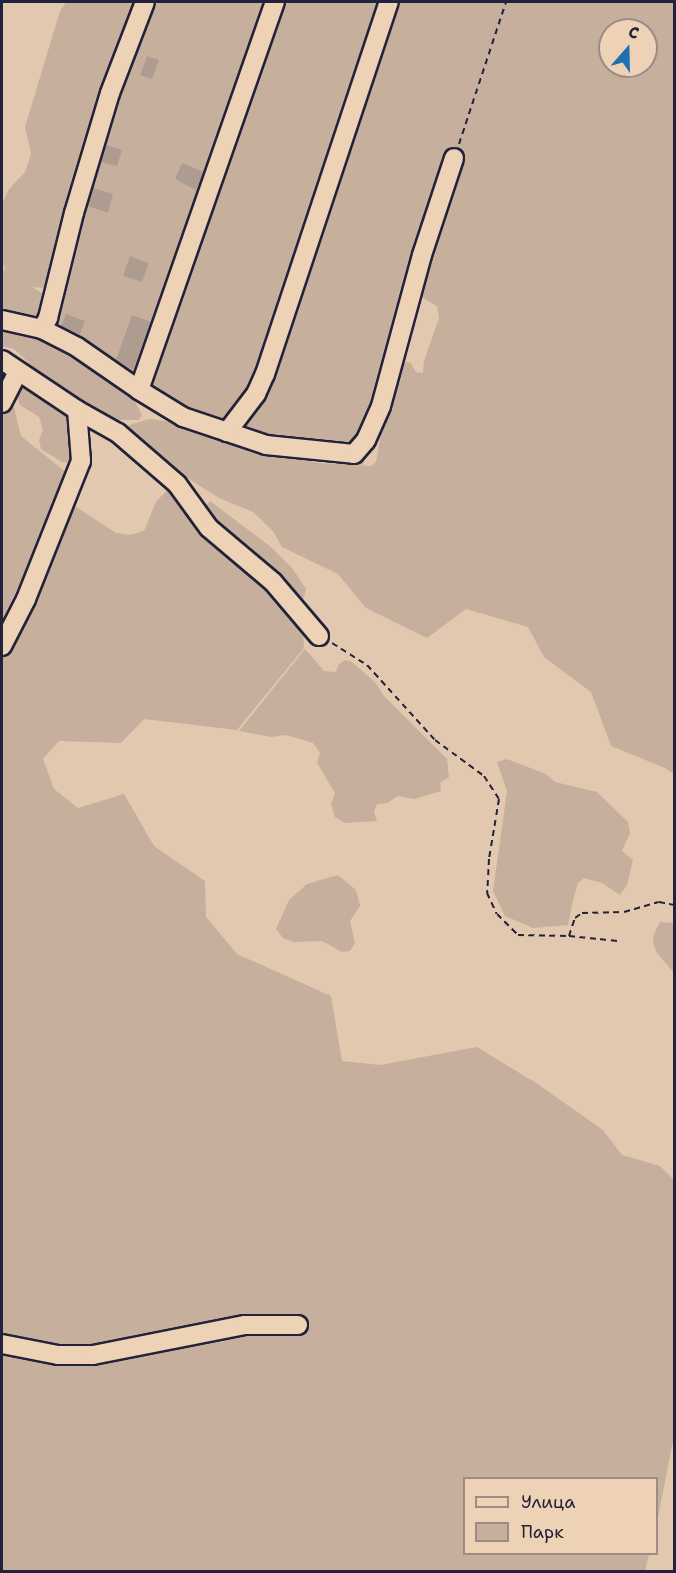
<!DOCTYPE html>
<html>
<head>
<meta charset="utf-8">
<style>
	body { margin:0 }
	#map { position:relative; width:676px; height:1573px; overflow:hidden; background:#e2c8ae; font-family:"Shantell Sans",sans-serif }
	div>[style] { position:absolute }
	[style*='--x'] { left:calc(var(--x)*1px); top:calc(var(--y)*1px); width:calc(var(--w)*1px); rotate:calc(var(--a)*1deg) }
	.green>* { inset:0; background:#c6af9d }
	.building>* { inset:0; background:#af9c90 }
	.path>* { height:2px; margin-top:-1px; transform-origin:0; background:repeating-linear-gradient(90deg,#22223b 0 6px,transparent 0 10.5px) }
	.roads { filter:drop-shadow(2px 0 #22223b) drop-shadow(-2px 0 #22223b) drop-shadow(0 2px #22223b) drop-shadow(0 -2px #22223b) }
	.minor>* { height:18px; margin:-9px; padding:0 9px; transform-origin:9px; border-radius:9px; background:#eed2b5 }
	span { translate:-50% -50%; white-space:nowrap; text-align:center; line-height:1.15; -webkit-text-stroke:4.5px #eed2b5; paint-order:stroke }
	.frame { position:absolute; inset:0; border:3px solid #22223b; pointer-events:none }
	.legend { position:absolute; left:463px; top:1477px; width:195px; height:78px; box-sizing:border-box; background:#eed2b5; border:2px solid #9c8c84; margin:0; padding:8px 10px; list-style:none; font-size:18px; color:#22223b }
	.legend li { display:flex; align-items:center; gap:12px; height:30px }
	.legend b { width:30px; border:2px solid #9c8c84 }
	.north { position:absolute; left:598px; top:18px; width:60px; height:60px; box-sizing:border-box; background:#eed2b5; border:2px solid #9c8c84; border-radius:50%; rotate:20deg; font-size:16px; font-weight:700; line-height:24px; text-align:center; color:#22223b }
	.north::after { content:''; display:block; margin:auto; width:21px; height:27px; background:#1f6fb2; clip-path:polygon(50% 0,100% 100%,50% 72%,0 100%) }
</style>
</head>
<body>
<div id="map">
	<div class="green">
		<i style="clip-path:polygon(evenodd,66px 2px,141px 2px,105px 78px,104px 109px,69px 190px,71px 217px,54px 266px,43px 288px,32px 287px,48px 297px,150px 2px,674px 2px,674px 774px,665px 768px,611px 746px,591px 692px,544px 657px,528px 627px,466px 609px,427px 638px,366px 608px,338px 574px,282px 547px,273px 531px,253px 512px,219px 498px,146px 452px,126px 430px,129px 425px,149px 419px,188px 424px,280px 454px,319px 463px,371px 466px,376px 462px,381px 433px,399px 368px,406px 362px,411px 363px,416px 372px,423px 373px,424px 361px,439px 318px,437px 306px,421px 297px,421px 293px,393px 382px,363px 465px,268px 448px,185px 421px,47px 334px,2px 319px,2px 269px,6px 271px,2px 262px,2px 204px,9px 189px,25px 172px,31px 154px,25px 127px,60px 11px,66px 2px,610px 30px,646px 30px,646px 66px,610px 66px,610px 30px)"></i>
		<i style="clip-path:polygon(2px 327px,51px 340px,135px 401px,142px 415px,139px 420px,118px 420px,86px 411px,61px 393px,14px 349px,2px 346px)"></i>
		<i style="clip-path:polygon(2px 371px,6px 374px,21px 436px,72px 477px,2px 620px)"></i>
		<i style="clip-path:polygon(21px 380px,69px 412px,75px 439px,71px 463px,62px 462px,41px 449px,39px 440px,43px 430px,39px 417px,20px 405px,16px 392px)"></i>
		<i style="clip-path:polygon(169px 488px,269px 584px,303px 631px,304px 648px,237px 730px,144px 719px,121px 743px,59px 741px,43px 759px,54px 789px,78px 808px,124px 794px,154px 846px,205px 881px,206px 917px,237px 954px,331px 996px,342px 1061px,380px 1065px,477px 1047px,536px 1083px,603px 1130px,622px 1155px,660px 1166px,674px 1180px,674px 1436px,657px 1522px,656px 1478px,464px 1478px,464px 1554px,649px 1554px,645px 1571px,2px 1571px,2px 651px,73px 505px,116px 533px,130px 535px,144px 531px,156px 502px)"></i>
		<i style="clip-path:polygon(210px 501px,271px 547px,292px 568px,306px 589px,303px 600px,297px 601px,205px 515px,206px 505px)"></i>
		<i style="clip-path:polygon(305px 649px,324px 671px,336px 672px,339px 664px,345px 660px,352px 662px,375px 682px,384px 696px,447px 759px,449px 777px,440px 783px,441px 791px,414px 799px,398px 796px,387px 803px,377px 804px,374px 812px,377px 821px,345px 823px,335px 817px,331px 804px,335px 793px,317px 763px,320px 753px,313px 743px,286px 735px,271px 737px,239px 731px)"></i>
		<i style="clip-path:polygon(507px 759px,546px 774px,555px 782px,597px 792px,628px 822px,630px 833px,622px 851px,633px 860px,627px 885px,620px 895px,602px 883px,584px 878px,578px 883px,574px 896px,568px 925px,533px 928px,505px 916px,493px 891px,507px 791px,497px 762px)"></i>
		<i style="clip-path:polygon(338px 875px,356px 890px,360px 906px,350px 921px,355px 943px,350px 951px,342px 952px,322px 941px,294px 942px,283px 938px,276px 929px,289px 900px,307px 884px)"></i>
		<i style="clip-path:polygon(660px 922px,674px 923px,674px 973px,657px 953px,654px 946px,653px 936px)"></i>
	</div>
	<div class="building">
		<i style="clip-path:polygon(147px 56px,159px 60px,152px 79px,140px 75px)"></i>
		<i style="clip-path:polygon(106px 145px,122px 150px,117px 166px,101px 162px)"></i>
		<i style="clip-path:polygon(182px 163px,204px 172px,196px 190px,175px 179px)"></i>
		<i style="clip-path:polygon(93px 188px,113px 194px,108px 213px,88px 206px)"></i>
		<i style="clip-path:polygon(130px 256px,149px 263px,142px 282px,123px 276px)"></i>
		<i style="clip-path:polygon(66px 314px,85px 321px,80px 334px,61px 326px)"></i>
		<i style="clip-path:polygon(132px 315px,151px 322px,133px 370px,116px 360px)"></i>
	</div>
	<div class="path">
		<i style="--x:459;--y:144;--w:150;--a:-71.7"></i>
		<i style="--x:332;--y:643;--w:41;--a:32.2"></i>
		<i style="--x:367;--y:665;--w:101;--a:47.8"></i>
		<i style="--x:435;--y:740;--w:61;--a:36.3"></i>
		<i style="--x:484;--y:776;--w:27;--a:57"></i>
		<i style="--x:499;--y:799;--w:61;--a:99.5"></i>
		<i style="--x:489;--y:859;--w:34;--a:93"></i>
		<i style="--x:487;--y:893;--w:23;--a:65"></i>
		<i style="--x:497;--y:914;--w:30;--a:45"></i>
		<i style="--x:518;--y:935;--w:51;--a:1.1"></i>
		<i style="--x:569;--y:936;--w:49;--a:5.8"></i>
		<i style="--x:569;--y:936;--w:19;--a:-72"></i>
		<i style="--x:575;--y:918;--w:9;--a:-36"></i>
		<i style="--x:582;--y:913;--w:42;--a:-1.4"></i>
		<i style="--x:624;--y:912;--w:36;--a:-16"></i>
		<i style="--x:659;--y:902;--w:15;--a:11"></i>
	</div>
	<div class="roads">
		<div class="minor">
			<i style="--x:2;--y:320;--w:41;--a:12.7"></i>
			<i style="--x:42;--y:329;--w:39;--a:27"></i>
			<i style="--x:77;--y:347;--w:75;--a:34.7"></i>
			<i style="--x:139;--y:390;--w:52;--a:31.5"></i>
			<i style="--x:183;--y:417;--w:88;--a:18.6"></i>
			<i style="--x:266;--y:445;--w:88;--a:5.8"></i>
			<i style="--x:354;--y:454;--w:18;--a:-49"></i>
			<i style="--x:366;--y:440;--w:37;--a:-66"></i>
			<i style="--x:381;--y:406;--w:156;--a:-74.8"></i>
			<i style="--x:422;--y:255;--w:102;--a:-71.7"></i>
			<i style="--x:42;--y:329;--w:13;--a:-61"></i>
			<i style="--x:48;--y:318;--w:108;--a:-76.1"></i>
			<i style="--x:74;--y:213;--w:125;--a:-73.3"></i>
			<i style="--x:110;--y:93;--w:97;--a:-69"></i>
			<i style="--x:2;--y:360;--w:90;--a:33.7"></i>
			<i style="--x:77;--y:410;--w:47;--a:29.3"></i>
			<i style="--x:118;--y:433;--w:78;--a:40.8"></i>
			<i style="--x:177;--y:484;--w:54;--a:54"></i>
			<i style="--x:209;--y:528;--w:84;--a:40.2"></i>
			<i style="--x:273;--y:582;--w:71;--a:49.6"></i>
			<i style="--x:139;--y:390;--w:411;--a:-70.7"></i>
			<i style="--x:2;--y:403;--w:35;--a:-63"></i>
			<i style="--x:227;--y:432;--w:48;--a:-52.7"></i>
			<i style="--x:256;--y:394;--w:22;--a:-66"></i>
			<i style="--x:265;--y:374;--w:392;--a:-71.6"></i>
			<i style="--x:2;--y:646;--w:53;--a:-62.9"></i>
			<i style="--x:26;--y:599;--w:149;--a:-68.3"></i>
			<i style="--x:81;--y:461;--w:51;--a:-94.5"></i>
			<i style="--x:2;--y:1344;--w:57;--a:11.1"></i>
			<i style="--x:58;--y:1355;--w:35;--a:0"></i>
			<i style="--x:93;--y:1355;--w:155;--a:-11.2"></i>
			<i style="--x:245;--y:1325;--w:53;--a:0"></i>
		</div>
	</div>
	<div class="frame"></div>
	<ul class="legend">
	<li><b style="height:8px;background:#eed2b5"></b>Улица</li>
	<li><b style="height:16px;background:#c6af9d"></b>Парк</li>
	</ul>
	<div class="north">С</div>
</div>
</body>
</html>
